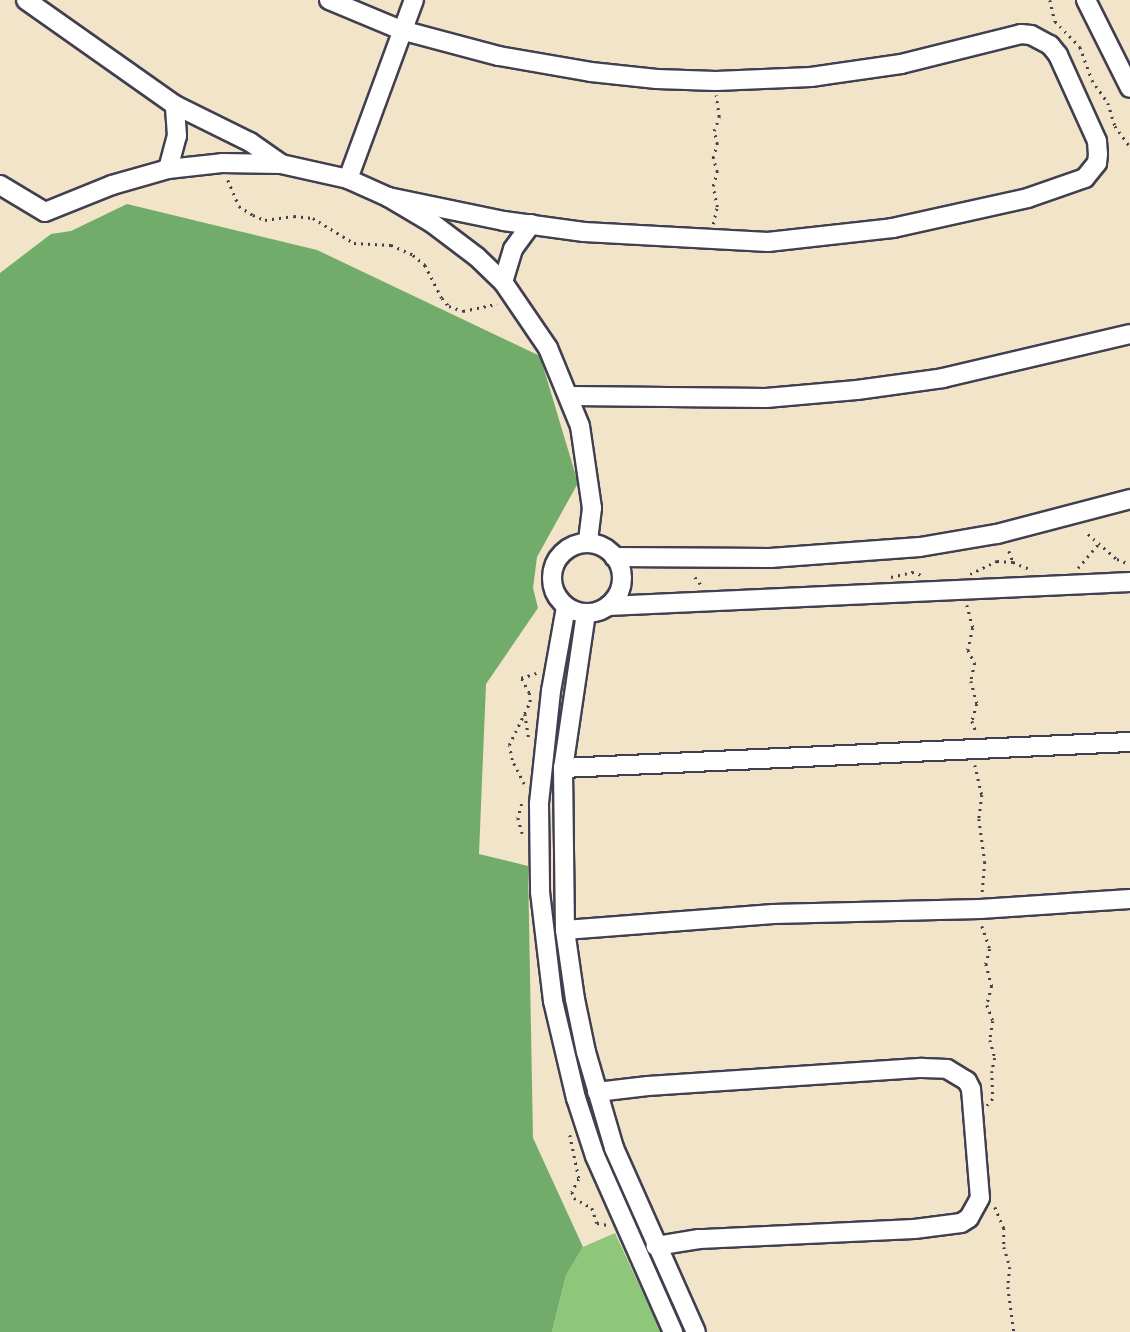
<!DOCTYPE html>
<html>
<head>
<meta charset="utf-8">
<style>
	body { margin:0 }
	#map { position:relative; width:1130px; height:1332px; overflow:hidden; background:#f2e4c8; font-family:"Patrick Hand",sans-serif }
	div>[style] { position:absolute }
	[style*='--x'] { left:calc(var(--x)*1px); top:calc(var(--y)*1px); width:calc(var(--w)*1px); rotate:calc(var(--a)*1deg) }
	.green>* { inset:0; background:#8ec77a }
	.forest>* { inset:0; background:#72ac6a }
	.path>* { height:2.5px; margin-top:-1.25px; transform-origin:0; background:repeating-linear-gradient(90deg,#413f50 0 2px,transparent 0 7px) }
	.roads { filter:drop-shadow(2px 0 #413f50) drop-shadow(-2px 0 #413f50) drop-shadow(0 2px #413f50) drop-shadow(0 -2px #413f50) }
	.minor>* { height:18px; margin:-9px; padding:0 9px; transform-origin:9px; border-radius:9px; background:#fff }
	.minor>.ring { margin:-9px; padding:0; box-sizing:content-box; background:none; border:18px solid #fff; border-radius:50% }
	span { translate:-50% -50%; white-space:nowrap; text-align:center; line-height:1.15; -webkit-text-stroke:5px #fdfcf7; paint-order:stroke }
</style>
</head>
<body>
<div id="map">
	<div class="green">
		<i style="clip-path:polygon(615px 1233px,661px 1332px,552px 1332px,566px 1275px,583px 1247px)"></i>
	</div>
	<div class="forest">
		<i style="clip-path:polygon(127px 204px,317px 250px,540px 356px,578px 483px,537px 557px,533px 588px,538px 608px,486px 684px,479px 854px,528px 866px,533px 1138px,583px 1247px,566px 1275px,552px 1332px,0 1332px,0 273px,51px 234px,71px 231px)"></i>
	</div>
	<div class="path">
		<i style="--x:1050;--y:0;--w:22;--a:77"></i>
		<i style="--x:1055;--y:21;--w:36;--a:46"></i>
		<i style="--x:1080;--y:47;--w:35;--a:70"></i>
		<i style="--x:1092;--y:80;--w:28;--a:55"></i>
		<i style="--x:1108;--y:103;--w:24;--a:73"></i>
		<i style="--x:1115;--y:126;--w:26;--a:54"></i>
		<i style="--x:228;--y:180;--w:28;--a:67"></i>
		<i style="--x:239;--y:206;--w:17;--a:33"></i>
		<i style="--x:253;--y:215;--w:13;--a:23"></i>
		<i style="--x:265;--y:220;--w:29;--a:-8"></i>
		<i style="--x:294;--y:216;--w:19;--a:6"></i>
		<i style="--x:313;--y:218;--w:48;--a:31.4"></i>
		<i style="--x:354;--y:243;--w:37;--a:3"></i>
		<i style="--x:391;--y:245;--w:24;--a:24"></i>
		<i style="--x:413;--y:255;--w:16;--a:40"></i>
		<i style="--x:425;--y:265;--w:37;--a:63"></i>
		<i style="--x:442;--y:298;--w:11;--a:49"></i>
		<i style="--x:449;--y:306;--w:15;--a:20"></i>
		<i style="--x:463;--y:311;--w:35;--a:-12"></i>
		<i style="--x:713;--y:224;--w:17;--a:-77"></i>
		<i style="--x:717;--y:207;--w:21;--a:-101"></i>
		<i style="--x:713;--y:186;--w:15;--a:-74"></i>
		<i style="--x:717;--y:172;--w:15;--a:-106"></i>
		<i style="--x:713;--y:158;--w:15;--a:-74"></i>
		<i style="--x:717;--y:144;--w:13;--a:-103"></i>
		<i style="--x:714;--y:131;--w:15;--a:-70"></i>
		<i style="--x:719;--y:117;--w:22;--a:-98"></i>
		<i style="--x:1088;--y:534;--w:38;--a:41"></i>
		<i style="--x:1117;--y:559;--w:14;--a:21"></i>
		<i style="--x:1009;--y:551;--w:12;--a:70"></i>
		<i style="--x:1078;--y:568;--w:31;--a:-50"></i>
		<i style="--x:970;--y:574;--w:30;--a:-26"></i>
		<i style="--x:997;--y:561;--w:16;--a:4"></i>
		<i style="--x:1013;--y:562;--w:21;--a:23"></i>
		<i style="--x:695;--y:577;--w:11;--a:52"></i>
		<i style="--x:891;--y:577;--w:22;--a:-13"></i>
		<i style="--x:912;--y:572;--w:10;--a:17"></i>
		<i style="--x:967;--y:605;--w:24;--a:75"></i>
		<i style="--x:973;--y:628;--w:23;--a:103"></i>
		<i style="--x:968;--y:650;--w:15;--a:62"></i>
		<i style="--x:975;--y:663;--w:18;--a:103"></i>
		<i style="--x:971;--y:681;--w:24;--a:75"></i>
		<i style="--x:977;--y:704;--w:18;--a:106"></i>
		<i style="--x:972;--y:721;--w:14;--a:69"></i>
		<i style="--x:525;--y:714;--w:24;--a:81"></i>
		<i style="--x:975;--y:765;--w:31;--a:77"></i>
		<i style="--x:982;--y:795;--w:24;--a:97"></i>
		<i style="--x:979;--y:819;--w:43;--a:82.1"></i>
		<i style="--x:985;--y:862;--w:33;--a:95"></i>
		<i style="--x:524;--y:784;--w:27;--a:-117"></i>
		<i style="--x:512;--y:760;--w:15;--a:-101"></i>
		<i style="--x:509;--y:745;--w:48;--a:-64"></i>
		<i style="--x:530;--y:702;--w:9;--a:-96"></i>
		<i style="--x:529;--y:693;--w:17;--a:-118"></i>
		<i style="--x:521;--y:678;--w:19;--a:-18"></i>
		<i style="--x:522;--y:804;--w:15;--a:106"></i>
		<i style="--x:518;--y:818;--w:18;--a:74"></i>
		<i style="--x:982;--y:926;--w:24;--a:71"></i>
		<i style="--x:990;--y:949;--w:16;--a:105"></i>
		<i style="--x:986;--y:964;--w:23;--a:75"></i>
		<i style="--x:992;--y:986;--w:20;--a:105"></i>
		<i style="--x:987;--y:1005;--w:17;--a:69"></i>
		<i style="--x:993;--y:1021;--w:19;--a:99"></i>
		<i style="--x:990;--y:1040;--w:19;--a:74"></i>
		<i style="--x:995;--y:1058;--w:13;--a:103"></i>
		<i style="--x:992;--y:1071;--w:28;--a:88"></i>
		<i style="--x:993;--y:1099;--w:9;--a:131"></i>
		<i style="--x:570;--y:1135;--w:45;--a:78.4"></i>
		<i style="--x:579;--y:1179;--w:15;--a:118"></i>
		<i style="--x:572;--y:1192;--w:6;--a:72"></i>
		<i style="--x:574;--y:1198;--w:21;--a:29"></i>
		<i style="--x:592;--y:1208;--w:16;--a:72"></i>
		<i style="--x:597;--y:1223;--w:11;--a:10"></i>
		<i style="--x:995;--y:1207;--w:23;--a:67"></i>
		<i style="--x:1004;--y:1228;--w:19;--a:90"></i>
		<i style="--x:1004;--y:1247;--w:21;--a:73"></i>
		<i style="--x:1010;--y:1267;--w:20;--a:96"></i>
		<i style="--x:1008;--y:1287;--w:45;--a:82.4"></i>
	</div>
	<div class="roads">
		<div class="minor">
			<i style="--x:26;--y:0;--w:182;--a:35.2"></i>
			<i style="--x:175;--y:105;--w:84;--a:26.3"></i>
			<i style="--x:250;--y:142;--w:38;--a:35"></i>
			<i style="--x:329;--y:0;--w:78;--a:22.6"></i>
			<i style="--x:401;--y:30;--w:101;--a:14.9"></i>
			<i style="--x:499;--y:56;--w:93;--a:9.9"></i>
			<i style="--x:591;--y:72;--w:66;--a:6.1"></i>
			<i style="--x:657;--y:79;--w:59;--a:1.9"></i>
			<i style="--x:716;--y:81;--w:95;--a:-2.4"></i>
			<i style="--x:811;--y:77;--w:91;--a:-8.2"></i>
			<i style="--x:901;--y:64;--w:124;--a:-14"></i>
			<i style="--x:1021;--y:34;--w:10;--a:6"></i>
			<i style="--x:1031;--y:35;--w:21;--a:28"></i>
			<i style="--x:1050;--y:45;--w:13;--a:51"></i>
			<i style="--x:1058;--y:55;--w:94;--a:65.6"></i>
			<i style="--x:1097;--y:141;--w:13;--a:86"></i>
			<i style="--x:1098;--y:154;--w:9;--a:96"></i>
			<i style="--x:1097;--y:163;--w:19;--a:129"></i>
			<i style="--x:1085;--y:178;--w:60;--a:160.7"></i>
			<i style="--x:1028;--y:198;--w:138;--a:167.5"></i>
			<i style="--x:893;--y:228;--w:126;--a:173.6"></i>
			<i style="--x:768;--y:242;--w:184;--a:-176.9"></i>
			<i style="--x:584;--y:232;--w:81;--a:-172.2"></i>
			<i style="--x:504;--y:221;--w:118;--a:-168.3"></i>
			<i style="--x:1086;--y:0;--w:98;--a:63.4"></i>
			<i style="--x:168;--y:169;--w:34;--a:-75"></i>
			<i style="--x:177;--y:136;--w:31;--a:-94"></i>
			<i style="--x:348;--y:179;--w:191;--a:-69.8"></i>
			<i style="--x:0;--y:185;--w:52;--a:31"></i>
			<i style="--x:45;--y:212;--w:72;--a:-21.9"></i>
			<i style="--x:112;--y:185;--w:58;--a:-15.9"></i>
			<i style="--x:168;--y:169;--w:54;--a:-6.3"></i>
			<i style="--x:222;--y:163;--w:59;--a:1"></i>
			<i style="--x:281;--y:164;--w:69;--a:12.6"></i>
			<i style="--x:348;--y:179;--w:44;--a:24.2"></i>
			<i style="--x:388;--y:197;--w:51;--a:30.6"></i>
			<i style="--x:432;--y:223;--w:56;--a:37.1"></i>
			<i style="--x:477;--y:257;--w:36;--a:44"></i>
			<i style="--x:503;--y:282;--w:80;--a:55.7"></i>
			<i style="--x:548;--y:348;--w:84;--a:67.7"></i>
			<i style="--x:580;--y:426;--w:83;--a:81.7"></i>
			<i style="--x:592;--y:508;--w:35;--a:97"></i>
			<i style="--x:503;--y:282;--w:34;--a:-73"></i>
			<i style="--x:513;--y:249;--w:31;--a:-54"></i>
			<i style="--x:570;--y:396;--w:196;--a:0.6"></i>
			<i style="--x:766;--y:398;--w:91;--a:-5"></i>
			<i style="--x:857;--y:390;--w:87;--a:-7.9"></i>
			<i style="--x:943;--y:378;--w:192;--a:-13.2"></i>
			<i class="ring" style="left:552px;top:543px;width:52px;height:52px"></i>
			<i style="--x:614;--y:557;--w:156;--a:0.4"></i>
			<i style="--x:770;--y:558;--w:150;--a:-4.2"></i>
			<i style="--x:920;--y:547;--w:78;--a:-9.6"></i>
			<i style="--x:997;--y:534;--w:138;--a:-14.7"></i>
			<i style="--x:608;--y:606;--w:523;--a:-2.63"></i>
			<i style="--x:566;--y:607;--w:85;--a:100.1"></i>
			<i style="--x:551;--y:691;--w:114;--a:96.1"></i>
			<i style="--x:539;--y:804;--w:88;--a:89.3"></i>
			<i style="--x:540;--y:892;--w:110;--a:83.2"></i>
			<i style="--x:553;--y:1001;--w:100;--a:76.7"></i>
			<i style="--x:576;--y:1098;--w:61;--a:71.9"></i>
			<i style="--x:595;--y:1156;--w:193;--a:66.1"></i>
			<i style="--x:586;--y:613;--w:157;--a:98.4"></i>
			<i style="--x:563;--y:768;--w:162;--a:89.3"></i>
			<i style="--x:565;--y:930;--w:70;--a:81.8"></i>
			<i style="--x:575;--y:999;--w:54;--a:78.3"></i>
			<i style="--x:586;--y:1052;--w:100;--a:73.7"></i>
			<i style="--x:614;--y:1148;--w:201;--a:66"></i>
			<i style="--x:563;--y:768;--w:568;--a:-2.63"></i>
			<i style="--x:565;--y:930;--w:209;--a:-4.4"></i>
			<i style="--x:773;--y:914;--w:207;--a:-1.4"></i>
			<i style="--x:980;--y:909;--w:150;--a:-3.8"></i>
			<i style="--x:597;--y:1092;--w:51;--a:-6.7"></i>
			<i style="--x:648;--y:1086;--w:275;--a:-3.8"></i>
			<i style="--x:922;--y:1068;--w:25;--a:2"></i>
			<i style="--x:947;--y:1069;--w:23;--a:31"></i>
			<i style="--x:967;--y:1081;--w:9;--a:63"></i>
			<i style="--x:971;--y:1089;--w:109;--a:85.3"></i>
			<i style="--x:980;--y:1198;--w:23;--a:119"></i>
			<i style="--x:969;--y:1218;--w:9;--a:148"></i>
			<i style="--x:961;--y:1223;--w:47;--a:172.7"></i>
			<i style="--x:914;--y:1229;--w:215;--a:177.3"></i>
			<i style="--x:699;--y:1239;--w:44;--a:170.8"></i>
		</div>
	</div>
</div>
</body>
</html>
